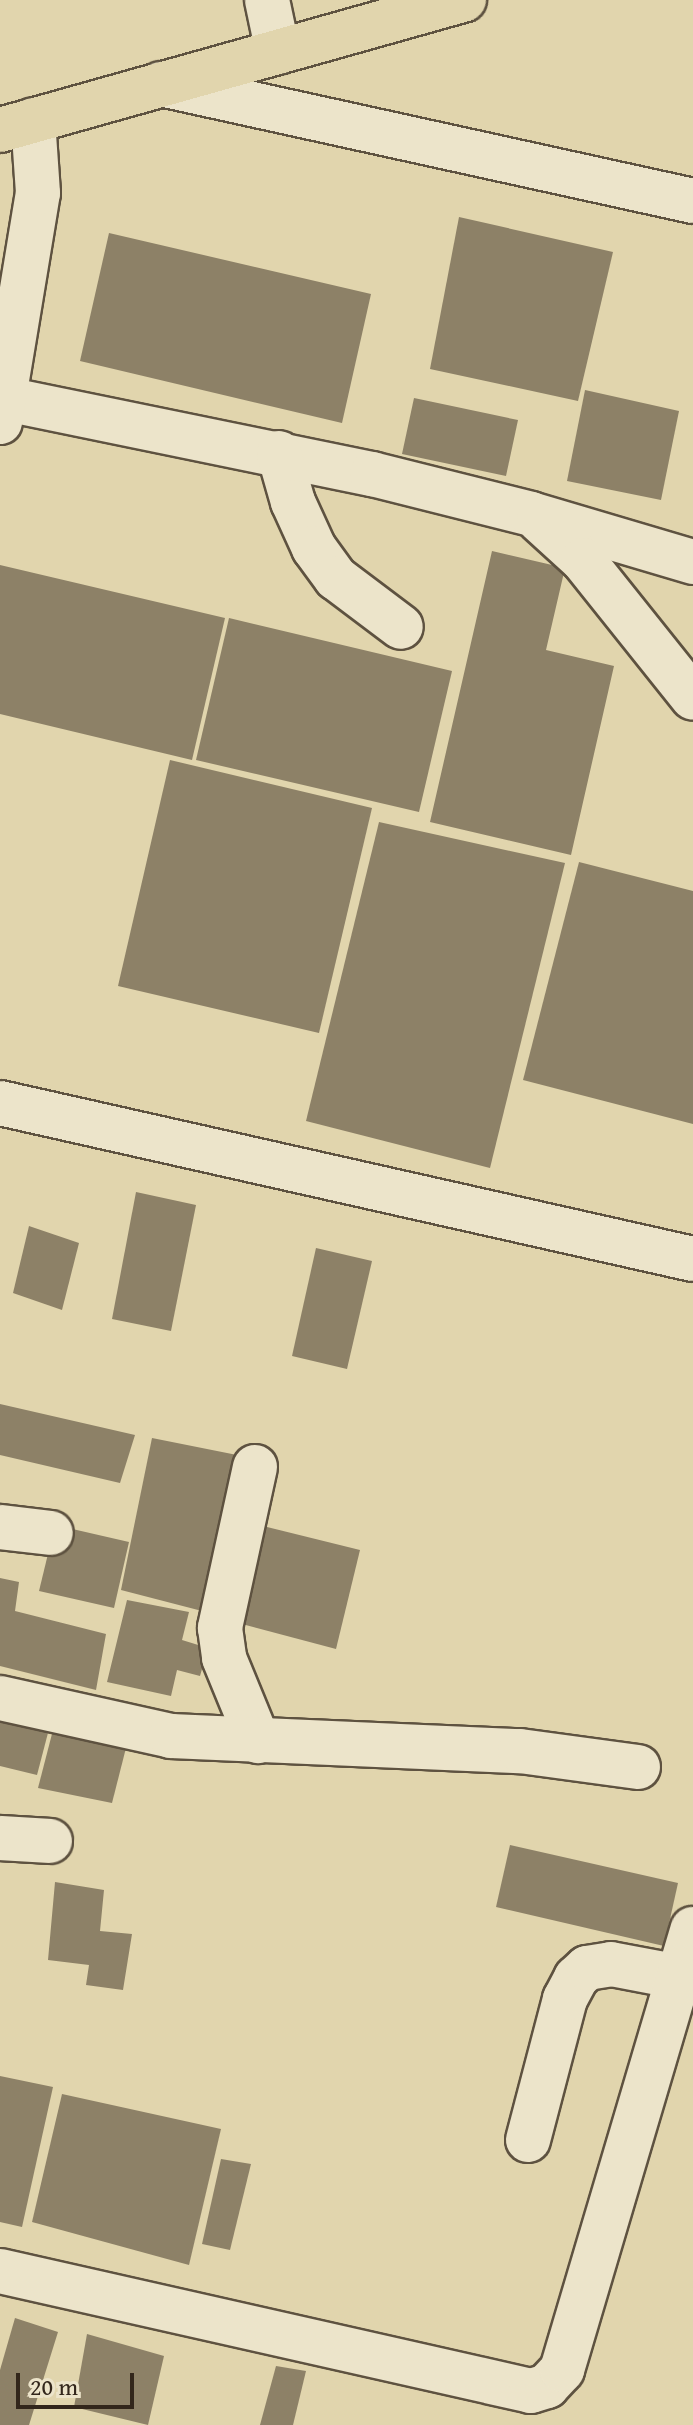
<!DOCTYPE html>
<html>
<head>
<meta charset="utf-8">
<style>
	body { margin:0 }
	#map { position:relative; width:693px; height:2425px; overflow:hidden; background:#e1d5ad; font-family:"Gentium Book Plus",serif }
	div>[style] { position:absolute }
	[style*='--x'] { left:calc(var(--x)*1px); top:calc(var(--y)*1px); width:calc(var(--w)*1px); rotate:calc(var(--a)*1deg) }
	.building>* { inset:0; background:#8d8167 }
	.roads { filter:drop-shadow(2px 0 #5e5240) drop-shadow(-2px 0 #5e5240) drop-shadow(0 2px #5e5240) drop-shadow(0 -2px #5e5240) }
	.minor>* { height:44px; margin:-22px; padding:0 22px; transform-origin:22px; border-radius:22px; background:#ece4ca }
	.highway>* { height:44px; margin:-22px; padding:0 22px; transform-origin:22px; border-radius:22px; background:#e1d5ad }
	span { translate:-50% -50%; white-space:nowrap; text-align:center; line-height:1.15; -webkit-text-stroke:7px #ece4ca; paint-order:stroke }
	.scale { position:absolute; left:16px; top:2373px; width:118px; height:36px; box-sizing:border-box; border:4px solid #32261b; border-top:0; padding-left:10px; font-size:24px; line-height:28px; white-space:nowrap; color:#32261b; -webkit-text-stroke:6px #ece4ca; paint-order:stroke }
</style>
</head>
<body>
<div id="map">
	<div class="building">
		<i style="clip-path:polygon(459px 217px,613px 252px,578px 401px,430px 369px)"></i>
		<i style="clip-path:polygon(109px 233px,371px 294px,342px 423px,80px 361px)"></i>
		<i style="clip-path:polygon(585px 390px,679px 411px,661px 500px,567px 481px)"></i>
		<i style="clip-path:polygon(414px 398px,518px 420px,506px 476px,402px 454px)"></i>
		<i style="clip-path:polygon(492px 551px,565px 568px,546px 650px,614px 666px,571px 855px,430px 822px)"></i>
		<i style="clip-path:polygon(0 565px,225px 618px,192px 760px,0 714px)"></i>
		<i style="clip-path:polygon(229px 618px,452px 671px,419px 812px,196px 760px)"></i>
		<i style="clip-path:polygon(170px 760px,372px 808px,319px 1033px,118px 986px)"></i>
		<i style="clip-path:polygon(379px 822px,565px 863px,490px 1168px,306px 1121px)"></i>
		<i style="clip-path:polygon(579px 862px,693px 891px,693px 1124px,523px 1080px)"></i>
		<i style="clip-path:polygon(136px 1192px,196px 1205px,171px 1331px,112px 1319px)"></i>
		<i style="clip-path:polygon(29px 1226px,79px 1243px,62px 1310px,13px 1293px)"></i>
		<i style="clip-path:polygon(316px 1248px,372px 1261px,347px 1369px,292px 1356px)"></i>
		<i style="clip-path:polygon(0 1404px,135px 1435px,120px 1483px,0 1455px)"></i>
		<i style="clip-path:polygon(152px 1438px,237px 1455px,202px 1611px,121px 1590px)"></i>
		<i style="clip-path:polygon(55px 1525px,129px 1542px,114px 1608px,39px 1591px)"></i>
		<i style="clip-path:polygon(263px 1526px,360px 1550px,336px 1649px,242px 1624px)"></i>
		<i style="clip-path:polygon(0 1578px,19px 1582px,15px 1611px,106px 1634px,96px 1690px,0 1666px)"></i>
		<i style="clip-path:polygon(127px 1600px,189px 1612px,182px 1640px,208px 1648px,200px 1676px,177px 1670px,171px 1696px,107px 1682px)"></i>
		<i style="clip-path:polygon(0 1715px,49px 1729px,37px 1775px,0 1766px)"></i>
		<i style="clip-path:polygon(53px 1730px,127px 1744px,112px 1803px,38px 1788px)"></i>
		<i style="clip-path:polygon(510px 1845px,678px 1883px,664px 1946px,496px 1907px)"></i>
		<i style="clip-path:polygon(55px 1882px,104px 1890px,100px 1931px,132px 1934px,123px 1990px,86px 1985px,89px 1965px,48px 1960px)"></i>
		<i style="clip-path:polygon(0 2076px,53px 2087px,22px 2227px,0 2222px)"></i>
		<i style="clip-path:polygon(62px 2094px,221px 2129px,189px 2265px,32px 2222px)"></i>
		<i style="clip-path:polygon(221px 2159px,251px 2164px,230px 2250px,202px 2244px)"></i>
		<i style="clip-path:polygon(15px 2318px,58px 2332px,29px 2425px,0 2425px,0 2370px)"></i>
		<i style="clip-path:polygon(87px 2334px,164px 2356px,148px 2425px,74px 2407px)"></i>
		<i style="clip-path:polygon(276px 2366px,306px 2371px,293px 2425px,260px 2425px)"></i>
	</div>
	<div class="roads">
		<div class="minor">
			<i style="--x:267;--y:0;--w:53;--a:78.1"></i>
			<i style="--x:161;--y:84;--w:545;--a:12.4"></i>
			<i style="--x:6;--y:399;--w:374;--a:11.6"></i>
			<i style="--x:372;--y:474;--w:164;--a:14.1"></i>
			<i style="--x:531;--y:514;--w:169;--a:16.5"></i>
			<i style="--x:0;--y:422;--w:232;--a:-80.6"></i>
			<i style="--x:38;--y:193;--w:73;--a:-93.9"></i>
			<i style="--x:279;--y:453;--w:51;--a:74.1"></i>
			<i style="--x:293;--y:502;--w:51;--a:65.5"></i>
			<i style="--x:314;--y:548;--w:37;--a:54"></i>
			<i style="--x:336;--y:578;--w:81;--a:37"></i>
			<i style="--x:539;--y:520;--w:59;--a:42.3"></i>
			<i style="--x:583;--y:560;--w:176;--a:51.4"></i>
			<i style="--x:0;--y:1103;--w:710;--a:12.69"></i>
			<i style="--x:255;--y:1467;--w:165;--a:102.3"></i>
			<i style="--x:220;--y:1628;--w:30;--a:82"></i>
			<i style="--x:224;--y:1658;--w:90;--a:67.7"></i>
			<i style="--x:0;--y:1527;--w:51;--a:6.7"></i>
			<i style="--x:0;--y:1698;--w:175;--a:12.5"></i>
			<i style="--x:171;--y:1736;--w:349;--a:2.5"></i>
			<i style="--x:520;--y:1751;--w:119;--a:7.7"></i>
			<i style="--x:0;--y:1838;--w:50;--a:3.4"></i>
			<i style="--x:528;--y:2140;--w:146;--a:-75.3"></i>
			<i style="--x:565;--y:1999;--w:24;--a:-62"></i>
			<i style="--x:576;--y:1978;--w:15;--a:-42"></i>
			<i style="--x:587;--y:1968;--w:24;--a:-9"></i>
			<i style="--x:611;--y:1964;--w:69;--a:10.8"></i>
			<i style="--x:0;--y:2271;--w:544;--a:12.73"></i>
			<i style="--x:531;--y:2391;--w:17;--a:-17"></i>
			<i style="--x:547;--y:2386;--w:22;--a:-47"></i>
			<i style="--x:562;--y:2370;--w:460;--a:-73.5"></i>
		</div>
		<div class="highway">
			<i style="--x:0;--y:130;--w:482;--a:-15.7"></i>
		</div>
	</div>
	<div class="scale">20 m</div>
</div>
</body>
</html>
